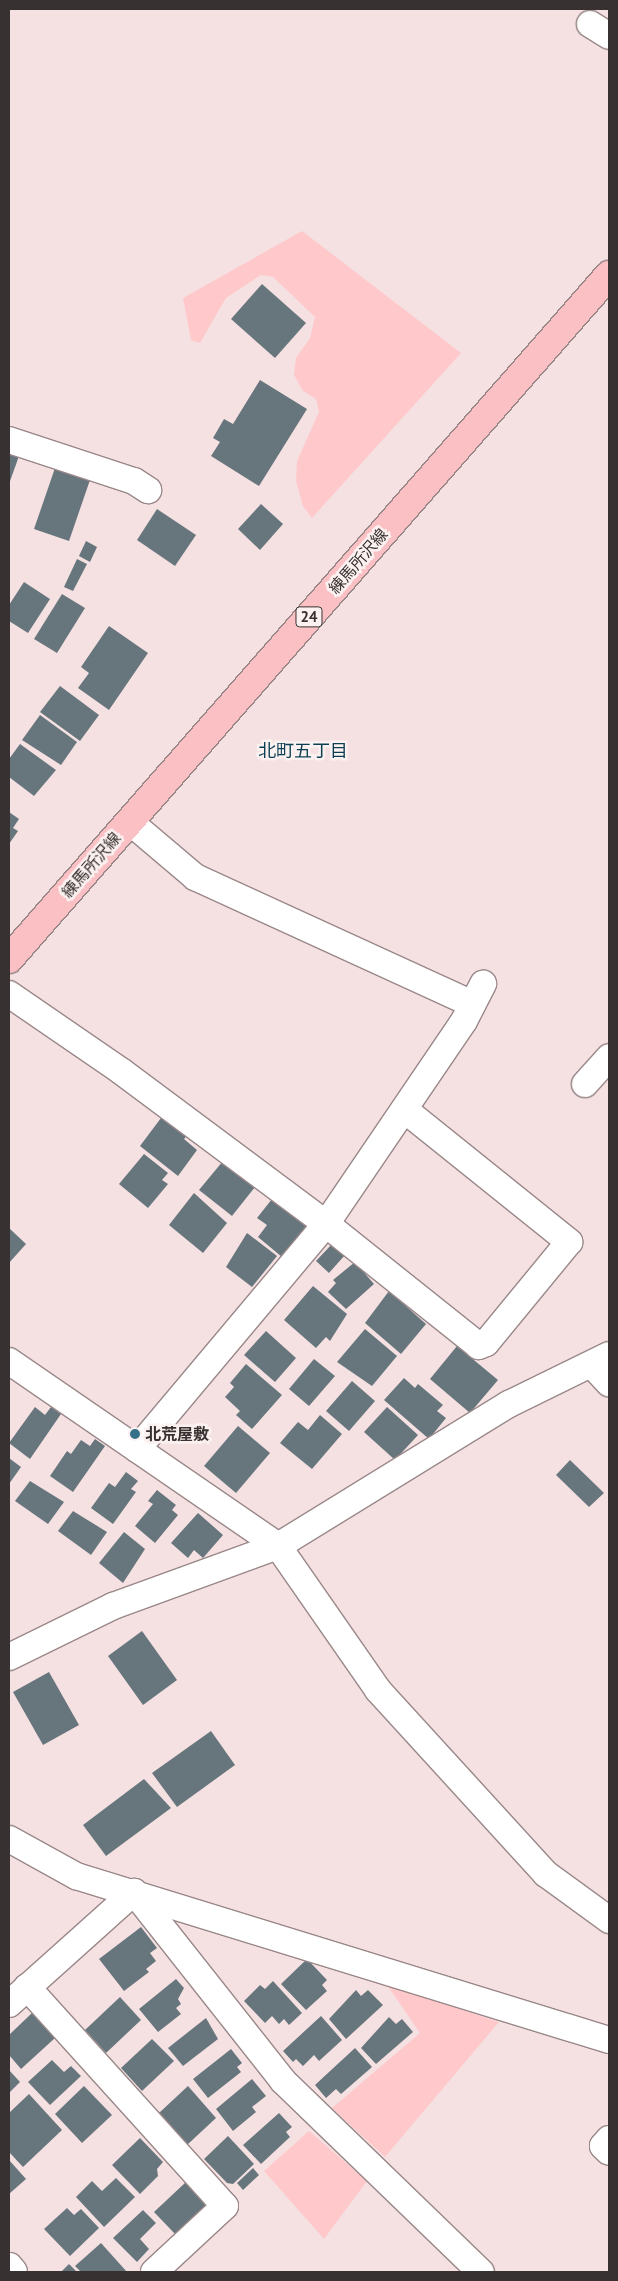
<!DOCTYPE html>
<html>
<head>
<meta charset="utf-8">
<style>
	body { margin:0 }
	#map { position:relative; width:618px; height:2281px; overflow:hidden; background:#f5e1e2; font-family:"PT Sans","Noto Sans JP",sans-serif }
	div>[style] { position:absolute }
	[style*='--x'] { left:calc(var(--x)*1px); top:calc(var(--y)*1px); width:calc(var(--w)*1px); rotate:calc(var(--a)*1deg) }
	.green>* { inset:0; background:#ffc9cc }
	.building>* { inset:0; background:#67767d }
	.roads { filter:drop-shadow(1px 0 #9a8889) drop-shadow(-1px 0 #9a8889) drop-shadow(0 1px #9a8889) drop-shadow(0 -1px #9a8889) }
	.street>* { height:26px; margin:-13px; padding:0 13px; transform-origin:13px; border-radius:13px; background:#fff }
	.secondary>* { height:28px; margin:-14px; padding:0 14px; transform-origin:14px; border-radius:14px; background:#fff }
	.primary>* { height:28px; margin:-14px; padding:0 14px; transform-origin:14px; border-radius:14px; background:#fbc0c4 }
	.dots>* { width:14px; height:14px; translate:-50% -50%; box-sizing:border-box; border:2px solid #fcf1f1; border-radius:50% }
	span { translate:-50% -50%; white-space:nowrap; text-align:center; line-height:1.15; -webkit-text-stroke:5px #fcf1f1; paint-order:stroke }
	.shield-label span { padding:1px 4px; background:#fcf1f1; border:1px solid; border-radius:4px; -webkit-text-stroke-width:0 }
	.shield-label { font-size:15px; color:#383131; font-weight:700 }
	.street-label { font-size:16px; color:#383131 }
	.poi-label { font-size:16px; color:#383131; font-weight:700 }
	.left { translate:0 -50%; text-align:left }
	.neighbourhood-label { font-size:18px; color:#0b3f51 }
	.frame { position:absolute; inset:0; border:10px solid #383131; pointer-events:none }
</style>
</head>
<body>
<div id="map">
	<div class="green">
		<i style="clip-path:polygon(302px 231px,461px 353px,312px 518px,303px 506px,296px 481px,297px 461px,319px 412px,316px 399px,303px 391px,294px 375px,296px 358px,310px 338px,315px 317px,273px 277px,261px 275px,226px 298px,200px 343px,191px 340px,183px 298px)"></i>
		<i style="clip-path:polygon(387px 1985px,499px 2022px,385px 2157px,332px 2108px,420px 2033px)"></i>
		<i style="clip-path:polygon(309px 2131px,367px 2181px,324px 2239px,264px 2171px)"></i>
	</div>
	<div class="building">
		<i style="clip-path:polygon(262px 284px,306px 323px,275px 358px,231px 319px)"></i>
		<i style="clip-path:polygon(260px 380px,307px 409px,259px 486px,211px 456px,220px 442px,213px 438px,224px 419px,233px 424px)"></i>
		<i style="clip-path:polygon(9px 453px,19px 456px,9px 484px)"></i>
		<i style="clip-path:polygon(55px 468px,90px 480px,69px 541px,34px 529px)"></i>
		<i style="clip-path:polygon(261px 504px,283px 524px,260px 550px,238px 529px)"></i>
		<i style="clip-path:polygon(157px 509px,196px 535px,175px 566px,137px 540px)"></i>
		<i style="clip-path:polygon(86px 541px,97px 547px,90px 562px,79px 556px)"></i>
		<i style="clip-path:polygon(77px 559px,87px 564px,73px 591px,64px 587px)"></i>
		<i style="clip-path:polygon(24px 582px,50px 599px,28px 633px,9px 621px,9px 605px)"></i>
		<i style="clip-path:polygon(62px 594px,85px 608px,57px 653px,34px 639px)"></i>
		<i style="clip-path:polygon(109px 626px,148px 653px,109px 710px,78px 688px,89px 673px,81px 667px)"></i>
		<i style="clip-path:polygon(60px 686px,99px 715px,80px 741px,40px 712px)"></i>
		<i style="clip-path:polygon(40px 715px,77px 742px,61px 765px,22px 740px)"></i>
		<i style="clip-path:polygon(20px 744px,56px 770px,34px 796px,9px 777px,9px 759px)"></i>
		<i style="clip-path:polygon(9px 812px,19px 819px,13px 828px,18px 831px,9px 844px)"></i>
		<i style="clip-path:polygon(164px 1114px,189px 1133px,184px 1139px,197px 1150px,178px 1176px,140px 1146px)"></i>
		<i style="clip-path:polygon(144px 1154px,168px 1173px,162px 1180px,168px 1184px,148px 1208px,119px 1184px)"></i>
		<i style="clip-path:polygon(223px 1161px,255px 1187px,232px 1216px,199px 1190px)"></i>
		<i style="clip-path:polygon(194px 1193px,227px 1223px,203px 1253px,169px 1225px)"></i>
		<i style="clip-path:polygon(272px 1199px,306px 1226px,282px 1257px,258px 1237px,267px 1225px,257px 1218px)"></i>
		<i style="clip-path:polygon(9px 1228px,26px 1244px,9px 1263px)"></i>
		<i style="clip-path:polygon(247px 1233px,277px 1256px,252px 1287px,226px 1267px)"></i>
		<i style="clip-path:polygon(332px 1244px,345px 1255px,329px 1273px,316px 1261px)"></i>
		<i style="clip-path:polygon(355px 1262px,374px 1284px,346px 1309px,328px 1292px,336px 1283px,333px 1280px)"></i>
		<i style="clip-path:polygon(313px 1286px,347px 1314px,330px 1341px,326px 1337px,316px 1348px,284px 1320px)"></i>
		<i style="clip-path:polygon(389px 1291px,426px 1324px,401px 1354px,365px 1323px)"></i>
		<i style="clip-path:polygon(365px 1329px,397px 1356px,372px 1386px,337px 1362px)"></i>
		<i style="clip-path:polygon(266px 1331px,296px 1358px,275px 1382px,244px 1355px)"></i>
		<i style="clip-path:polygon(457px 1346px,498px 1380px,470px 1413px,430px 1379px)"></i>
		<i style="clip-path:polygon(314px 1359px,335px 1376px,309px 1406px,289px 1389px)"></i>
		<i style="clip-path:polygon(246px 1364px,282px 1395px,252px 1429px,236px 1415px,240px 1411px,225px 1397px,234px 1387px,230px 1383px)"></i>
		<i style="clip-path:polygon(404px 1378px,415px 1388px,418px 1384px,443px 1405px,437px 1411px,446px 1418px,429px 1439px,384px 1400px)"></i>
		<i style="clip-path:polygon(352px 1381px,375px 1401px,349px 1431px,326px 1411px)"></i>
		<i style="clip-path:polygon(35px 1407px,45px 1415px,51px 1407px,61px 1414px,30px 1459px,9px 1443px)"></i>
		<i style="clip-path:polygon(387px 1407px,418px 1435px,395px 1460px,364px 1432px)"></i>
		<i style="clip-path:polygon(320px 1415px,342px 1434px,312px 1469px,280px 1443px,298px 1422px,308px 1430px)"></i>
		<i style="clip-path:polygon(238px 1426px,270px 1453px,236px 1493px,204px 1466px)"></i>
		<i style="clip-path:polygon(95px 1439px,105px 1446px,73px 1492px,50px 1476px,67px 1451px,71px 1454px,81px 1440px,90px 1446px)"></i>
		<i style="clip-path:polygon(9px 1458px,21px 1467px,9px 1484px)"></i>
		<i style="clip-path:polygon(570px 1460px,604px 1493px,589px 1507px,556px 1475px)"></i>
		<i style="clip-path:polygon(126px 1472px,138px 1481px,131px 1489px,136px 1492px,113px 1524px,91px 1508px,109px 1483px,115px 1487px)"></i>
		<i style="clip-path:polygon(30px 1481px,64px 1502px,48px 1524px,15px 1501px)"></i>
		<i style="clip-path:polygon(157px 1490px,176px 1505px,172px 1510px,178px 1515px,155px 1543px,135px 1526px,153px 1504px,148px 1501px)"></i>
		<i style="clip-path:polygon(73px 1511px,107px 1532px,91px 1555px,58px 1531px)"></i>
		<i style="clip-path:polygon(198px 1513px,223px 1535px,203px 1558px,194px 1550px,188px 1558px,171px 1543px)"></i>
		<i style="clip-path:polygon(124px 1532px,145px 1549px,123px 1583px,99px 1563px)"></i>
		<i style="clip-path:polygon(142px 1631px,177px 1680px,143px 1705px,108px 1656px)"></i>
		<i style="clip-path:polygon(49px 1672px,79px 1725px,43px 1745px,13px 1692px)"></i>
		<i style="clip-path:polygon(211px 1731px,235px 1765px,177px 1807px,152px 1773px)"></i>
		<i style="clip-path:polygon(144px 1779px,171px 1808px,106px 1856px,83px 1825px)"></i>
		<i style="clip-path:polygon(141px 1927px,157px 1948px,150px 1953px,156px 1961px,146px 1969px,149px 1972px,124px 1991px,99px 1959px)"></i>
		<i style="clip-path:polygon(307px 1959px,327px 1980px,322px 1985px,327px 1991px,306px 2010px,281px 1984px)"></i>
		<i style="clip-path:polygon(176px 1979px,184px 1988px,178px 1999px,181px 2004px,176px 2008px,181px 2014px,158px 2032px,139px 2009px)"></i>
		<i style="clip-path:polygon(273px 1981px,302px 2013px,289px 2025px,284px 2019px,279px 2024px,272px 2016px,265px 2023px,244px 2001px,260px 1985px,265px 1989px)"></i>
		<i style="clip-path:polygon(356px 1990px,361px 1996px,368px 1990px,383px 2005px,346px 2039px,329px 2019px)"></i>
		<i style="clip-path:polygon(120px 1997px,141px 2020px,106px 2053px,85px 2030px)"></i>
		<i style="clip-path:polygon(32px 2013px,55px 2038px,21px 2069px,9px 2055px,9px 2035px)"></i>
		<i style="clip-path:polygon(321px 2016px,342px 2040px,319px 2061px,314px 2055px,303px 2066px,296px 2059px,293px 2062px,283px 2051px)"></i>
		<i style="clip-path:polygon(389px 2017px,396px 2024px,402px 2019px,413px 2032px,376px 2064px,361px 2048px)"></i>
		<i style="clip-path:polygon(206px 2018px,218px 2039px,183px 2066px,168px 2048px)"></i>
		<i style="clip-path:polygon(152px 2039px,174px 2061px,142px 2091px,121px 2068px)"></i>
		<i style="clip-path:polygon(355px 2048px,372px 2067px,341px 2094px,336px 2089px,326px 2098px,315px 2085px)"></i>
		<i style="clip-path:polygon(231px 2049px,242px 2063px,237px 2067px,241px 2072px,208px 2098px,193px 2079px)"></i>
		<i style="clip-path:polygon(52px 2060px,64px 2072px,71px 2066px,81px 2076px,50px 2105px,28px 2082px)"></i>
		<i style="clip-path:polygon(9px 2070px,20px 2082px,9px 2093px)"></i>
		<i style="clip-path:polygon(252px 2079px,266px 2096px,252px 2107px,256px 2112px,233px 2131px,216px 2109px)"></i>
		<i style="clip-path:polygon(84px 2086px,112px 2115px,82px 2143px,55px 2114px)"></i>
		<i style="clip-path:polygon(188px 2086px,216px 2118px,187px 2145px,159px 2113px)"></i>
		<i style="clip-path:polygon(29px 2094px,62px 2130px,23px 2167px,9px 2152px,9px 2113px)"></i>
		<i style="clip-path:polygon(279px 2113px,292px 2127px,286px 2132px,290px 2137px,261px 2164px,243px 2145px)"></i>
		<i style="clip-path:polygon(228px 2136px,254px 2164px,233px 2184px,227px 2183px,204px 2159px)"></i>
		<i style="clip-path:polygon(140px 2138px,163px 2162px,157px 2169px,158px 2176px,140px 2194px,112px 2165px)"></i>
		<i style="clip-path:polygon(9px 2160px,26px 2179px,9px 2194px)"></i>
		<i style="clip-path:polygon(253px 2168px,259px 2175px,243px 2190px,237px 2183px)"></i>
		<i style="clip-path:polygon(116px 2178px,135px 2197px,104px 2227px,76px 2197px,92px 2181px,102px 2191px)"></i>
		<i style="clip-path:polygon(186px 2182px,208px 2205px,177px 2236px,154px 2212px)"></i>
		<i style="clip-path:polygon(67px 2208px,74px 2215px,81px 2209px,99px 2228px,70px 2256px,44px 2229px)"></i>
		<i style="clip-path:polygon(143px 2210px,156px 2223px,140px 2239px,149px 2249px,137px 2262px,113px 2238px)"></i>
		<i style="clip-path:polygon(101px 2243px,127px 2272px,81px 2272px,75px 2266px)"></i>
		<i style="clip-path:polygon(69px 2264px,77px 2272px,61px 2272px)"></i>
	</div>
	<div class="roads">
		<div class="street">
			<i style="--x:590;--y:24;--w:22;--a:32"></i>
			<i style="--x:9;--y:440;--w:132;--a:18.2"></i>
			<i style="--x:134;--y:481;--w:17;--a:33"></i>
			<i style="--x:129;--y:821;--w:87;--a:40.3"></i>
			<i style="--x:195;--y:877;--w:305;--a:24.6"></i>
			<i style="--x:9;--y:994;--w:136;--a:34.5"></i>
			<i style="--x:121;--y:1071;--w:256;--a:36.7"></i>
			<i style="--x:326;--y:1224;--w:294;--a:130"></i>
			<i style="--x:585;--y:1084;--w:36;--a:-48"></i>
			<i style="--x:405;--y:1110;--w:211;--a:38.8"></i>
			<i style="--x:569;--y:1242;--w:131;--a:129.4"></i>
			<i style="--x:486;--y:1343;--w:8;--a:157"></i>
			<i style="--x:479;--y:1346;--w:196;--a:-141.4"></i>
			<i style="--x:326;--y:1224;--w:245;--a:-55.8"></i>
			<i style="--x:464;--y:1021;--w:42;--a:-62.8"></i>
			<i style="--x:9;--y:1361;--w:326;--a:34.5"></i>
			<i style="--x:278;--y:1546;--w:175;--a:55.2"></i>
			<i style="--x:378;--y:1690;--w:249;--a:47.6"></i>
			<i style="--x:546;--y:1874;--w:78;--a:36.1"></i>
			<i style="--x:592;--y:1365;--w:25;--a:47"></i>
			<i style="--x:9;--y:1657;--w:116;--a:-26.1"></i>
			<i style="--x:113;--y:1606;--w:176;--a:-20"></i>
			<i style="--x:278;--y:1546;--w:271;--a:-31.6"></i>
			<i style="--x:509;--y:1404;--w:111;--a:-26.1"></i>
			<i style="--x:9;--y:1839;--w:77;--a:28.9"></i>
			<i style="--x:76;--y:1876;--w:558;--a:17.1"></i>
			<i style="--x:134;--y:1892;--w:241;--a:51.7"></i>
			<i style="--x:283;--y:2081;--w:275;--a:44"></i>
			<i style="--x:27;--y:1987;--w:295;--a:47.9"></i>
			<i style="--x:225;--y:2206;--w:97;--a:137.1"></i>
			<i style="--x:9;--y:2004;--w:168;--a:-41.9"></i>
			<i style="--x:609;--y:2139;--w:9;--a:131"></i>
			<i style="--x:603;--y:2146;--w:8;--a:45"></i>
		</div>
		<div class="secondary">
			<i style="--x:9;--y:2267;--w:6;--a:51"></i>
		</div>
		<div class="primary">
			<i style="--x:9;--y:959;--w:910;--a:-48.74"></i>
		</div>
	</div>
	<div class="dots">
		<i style="left:135px;top:1434px;background:#367189"></i>
	</div>
	<div class="shield-label">
		<span style="left:309px;top:617px">24</span>
	</div>
	<div class="street-label">
		<span style="left:358px;top:561px;rotate:-49deg">練馬所沢線</span>
		<span style="left:91px;top:865px;rotate:-49deg">練馬所沢線</span>
	</div>
	<div class="poi-label">
		<span class="left" style="left:145px;top:1434px">北荒屋敷</span>
	</div>
	<div class="neighbourhood-label">
		<span style="left:303px;top:751px">北町五丁目</span>
	</div>
	<div class="frame"></div>
</div>
</body>
</html>
